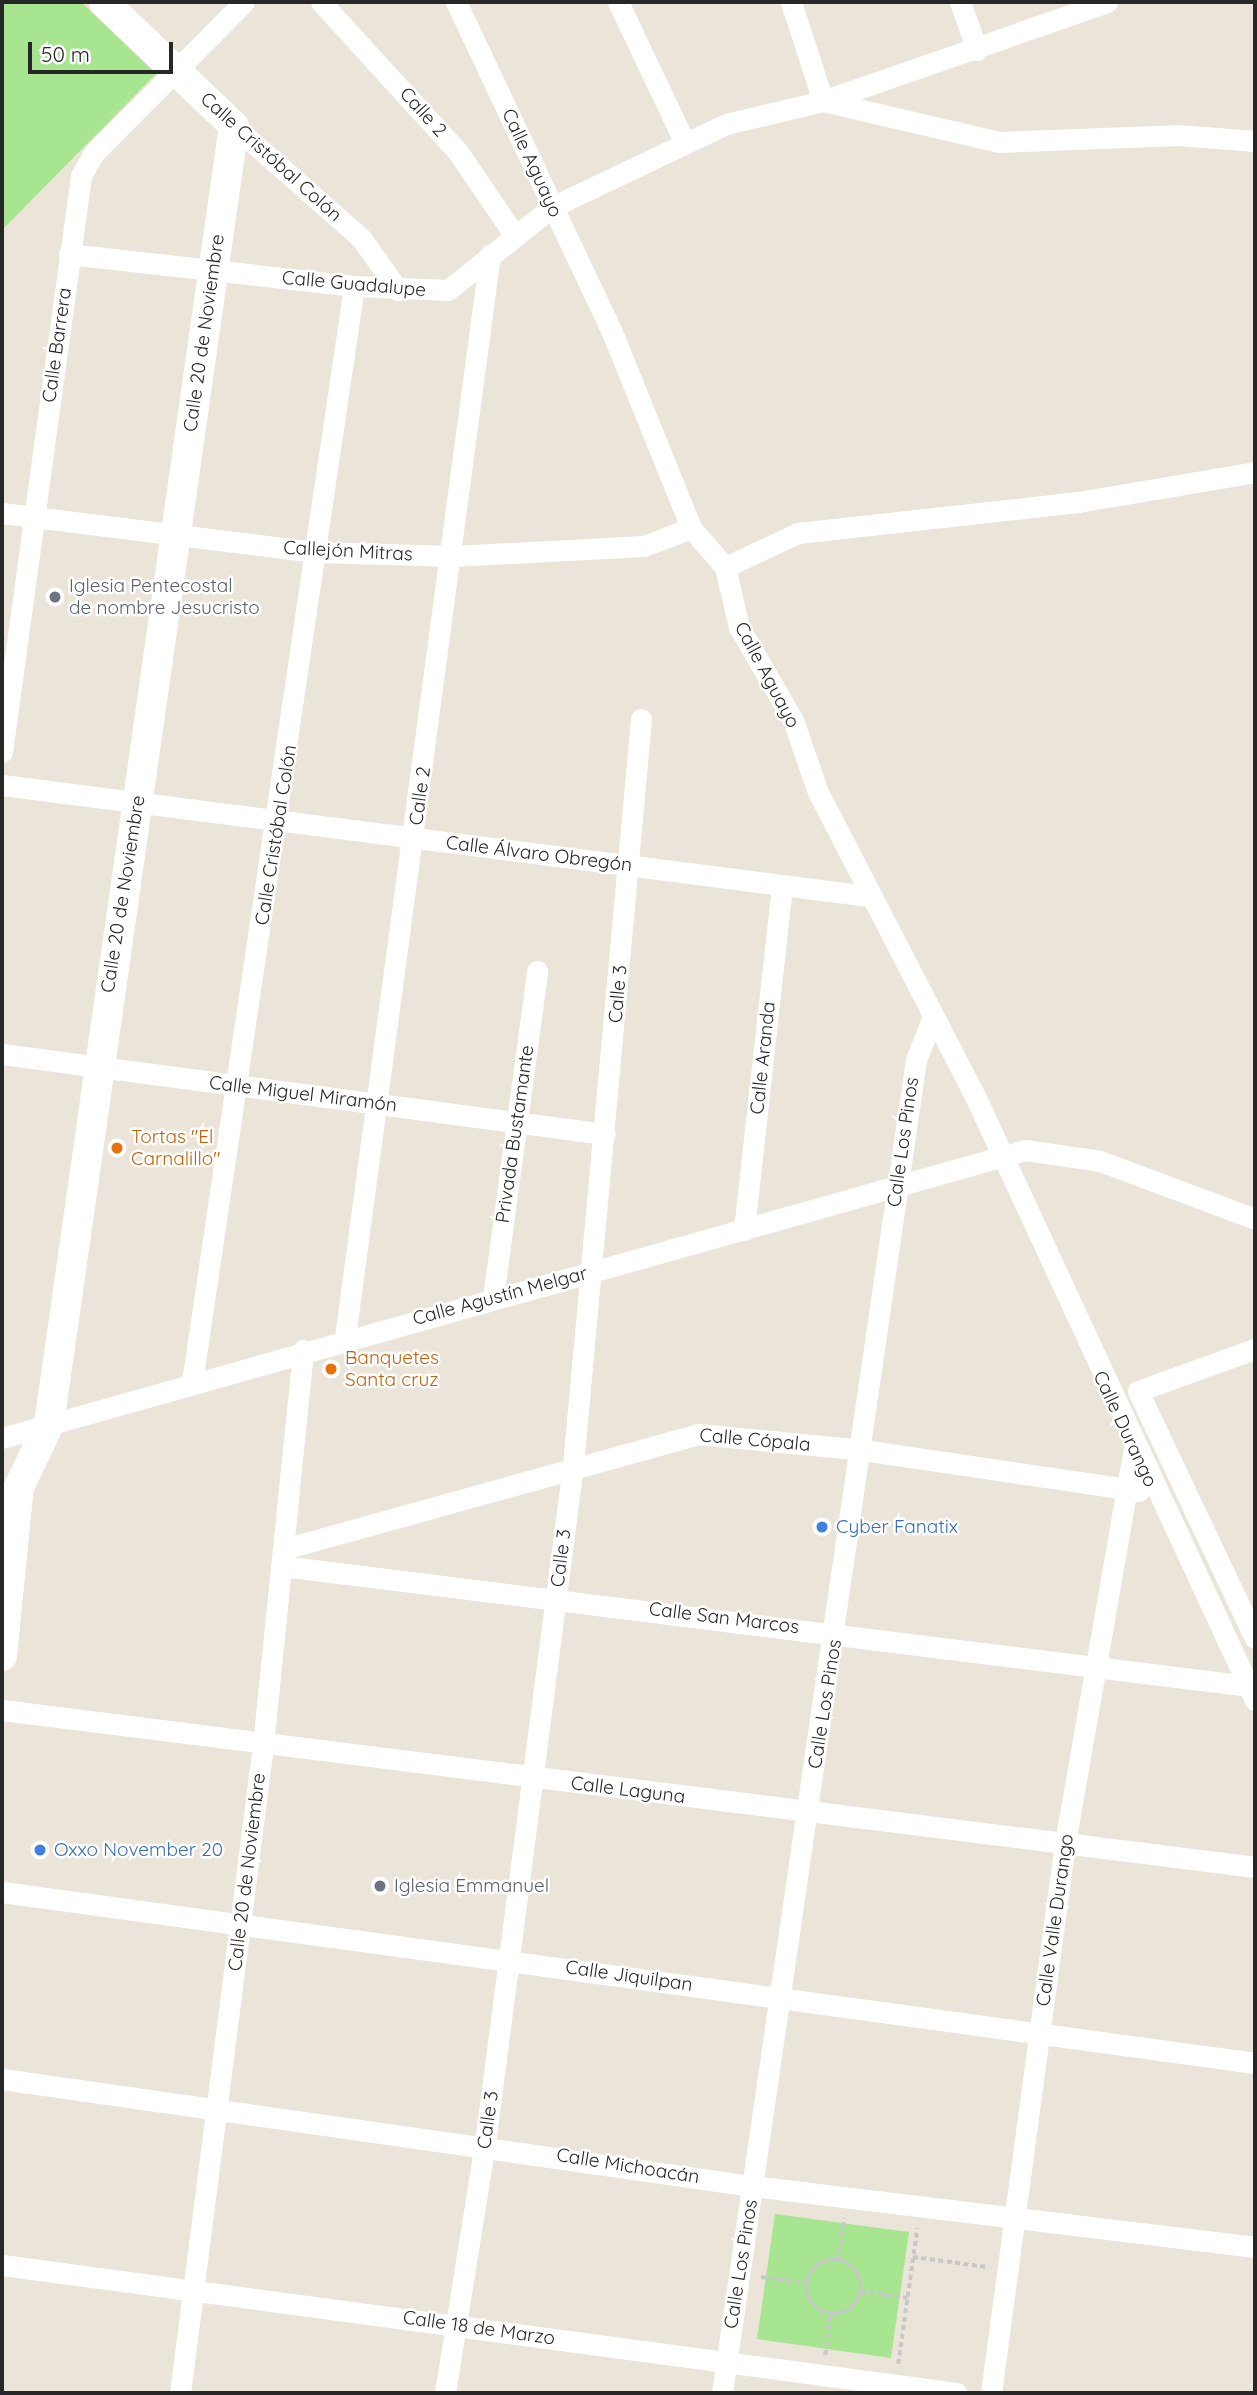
<!DOCTYPE html>
<html>
<head>
<meta charset="utf-8">
<style>
	body { margin:0 }
	#map { position:relative; width:1257px; height:2395px; overflow:hidden; background:#ebe4d8; font-family:Quicksand,sans-serif }
	div>[style] { position:absolute }
	[style*='--x'] { left:calc(var(--x)*1px); top:calc(var(--y)*1px); width:calc(var(--w)*1px); rotate:calc(var(--a)*1deg) }
	.green>* { inset:0; background:#a7e591 }
	.path>* { height:3.5px; margin-top:-1.75px; transform-origin:0; background:repeating-linear-gradient(90deg,#c7c7c7 0 5px,transparent 0 8.5px) }
	.path>.ring { margin:-1.75px; padding:0; box-sizing:content-box; background:none; border:3.5px solid #c7c7c7; border-radius:50% }
	.street>* { height:21px; margin:-10.5px; padding:0 10.5px; transform-origin:10.5px; border-radius:10.5px; background:#fff }
	.secondary>* { height:30px; margin:-15px; padding:0 15px; transform-origin:15px; border-radius:15px; background:#fff }
	.dots>* { width:19px; height:19px; translate:-50% -50%; box-sizing:border-box; border:4px solid #fff; border-radius:50% }
	span { translate:-50% -50%; white-space:nowrap; text-align:center; line-height:1.15; -webkit-text-stroke:5px #fff; paint-order:stroke }
	.street-label { font-size:19px; color:#272727 }
	.worship-label { font-size:19px; color:#5b616d }
	.left { translate:0 -50%; text-align:left }
	.food-label { font-size:19px; color:#c56008 }
	.shop-label { font-size:19px; color:#366cbe }
	.frame { position:absolute; inset:0; border:4px solid #272727; pointer-events:none }
	.scale { position:absolute; left:28px; top:42px; width:145px; height:32px; box-sizing:border-box; border:4px solid #272727; border-top:0; padding-left:9px; font-size:21px; line-height:24px; white-space:nowrap; color:#272727; -webkit-text-stroke:5px #fff; paint-order:stroke }
</style>
</head>
<body>
<div id="map">
	<div class="green">
		<i style="clip-path:polygon(2px 2px,81px 2px,156px 74px,2px 230px)"></i>
		<i style="clip-path:polygon(775px 2214px,909px 2232px,891px 2358px,757px 2339px)"></i>
	</div>
	<div class="path">
		<i style="--x:913;--y:2257;--w:75;--a:7.7"></i>
		<i class="ring" style="left:807px;top:2260px;width:50.5px;height:50.5px"></i>
		<i style="--x:838;--y:2261;--w:43;--a:-82.1"></i>
		<i style="--x:761;--y:2277;--w:46;--a:7.4"></i>
		<i style="--x:861;--y:2291;--w:47;--a:8.7"></i>
		<i style="--x:825;--y:2355;--w:41;--a:-83"></i>
		<i style="--x:898;--y:2364;--w:137;--a:-82"></i>
	</div>
	<div class="street">
		<i style="--x:321;--y:2;--w:203;--a:47.6"></i>
		<i style="--x:458;--y:152;--w:98;--a:55.8"></i>
		<i style="--x:456;--y:2;--w:365;--a:64.7"></i>
		<i style="--x:612;--y:332;--w:211;--a:68"></i>
		<i style="--x:691;--y:528;--w:52;--a:48.9"></i>
		<i style="--x:725;--y:567;--w:62;--a:76.9"></i>
		<i style="--x:739;--y:627;--w:108;--a:59.9"></i>
		<i style="--x:793;--y:720;--w:76;--a:70.9"></i>
		<i style="--x:818;--y:792;--w:342;--a:62.7"></i>
		<i style="--x:975;--y:1096;--w:666;--a:65.13"></i>
		<i style="--x:618;--y:2;--w:154;--a:64.6"></i>
		<i style="--x:791;--y:2;--w:104;--a:72.1"></i>
		<i style="--x:823;--y:101;--w:301;--a:-19.2"></i>
		<i style="--x:960;--y:2;--w:51;--a:70.5"></i>
		<i style="--x:234;--y:126;--w:169;--a:41.4"></i>
		<i style="--x:361;--y:238;--w:64;--a:54.6"></i>
		<i style="--x:69;--y:254;--w:287;--a:6.4"></i>
		<i style="--x:354;--y:286;--w:94;--a:2.4"></i>
		<i style="--x:448;--y:290;--w:133;--a:-38.6"></i>
		<i style="--x:552;--y:207;--w:193;--a:-25.5"></i>
		<i style="--x:726;--y:124;--w:100;--a:-13.3"></i>
		<i style="--x:823;--y:101;--w:181;--a:13.1"></i>
		<i style="--x:999;--y:142;--w:179;--a:-2.2"></i>
		<i style="--x:1178;--y:135;--w:77;--a:4.5"></i>
		<i style="--x:2;--y:513;--w:317;--a:7.1"></i>
		<i style="--x:317;--y:552;--w:136;--a:1.7"></i>
		<i style="--x:453;--y:556;--w:191;--a:-3"></i>
		<i style="--x:644;--y:546;--w:50;--a:-21"></i>
		<i style="--x:725;--y:567;--w:81;--a:-25"></i>
		<i style="--x:798;--y:533;--w:282;--a:-6.3"></i>
		<i style="--x:1078;--y:502;--w:180;--a:-9.6"></i>
		<i style="--x:2;--y:752;--w:581;--a:-82.19"></i>
		<i style="--x:81;--y:176;--w:25;--a:-61"></i>
		<i style="--x:93;--y:154;--w:214;--a:-45.2"></i>
		<i style="--x:2;--y:785;--w:874;--a:7.3"></i>
		<i style="--x:2;--y:1054;--w:608;--a:7.56"></i>
		<i style="--x:744;--y:1230;--w:345;--a:-83.7"></i>
		<i style="--x:493;--y:1298;--w:330;--a:-82.3"></i>
		<i style="--x:345;--y:1337;--w:1092;--a:-82.37"></i>
		<i style="--x:1255;--y:1349;--w:124;--a:160.3"></i>
		<i style="--x:1138;--y:1391;--w:273;--a:64.7"></i>
		<i style="--x:192;--y:1382;--w:1108;--a:-81.59"></i>
		<i style="--x:2;--y:1438;--w:1063;--a:-15.72"></i>
		<i style="--x:1025;--y:1150;--w:76;--a:8.3"></i>
		<i style="--x:1100;--y:1161;--w:165;--a:20.5"></i>
		<i style="--x:284;--y:1549;--w:430;--a:-15.5"></i>
		<i style="--x:698;--y:1434;--w:166;--a:5.5"></i>
		<i style="--x:863;--y:1450;--w:279;--a:8.4"></i>
		<i style="--x:282;--y:1566;--w:973;--a:7.08"></i>
		<i style="--x:2;--y:1710;--w:1263;--a:7.14"></i>
		<i style="--x:2;--y:1892;--w:1265;--a:7.77"></i>
		<i style="--x:2;--y:2079;--w:758;--a:8.12"></i>
		<i style="--x:752;--y:2186;--w:507;--a:6.91"></i>
		<i style="--x:2;--y:2265;--w:963;--a:7.64"></i>
		<i style="--x:180;--y:2393;--w:653;--a:-82.7"></i>
		<i style="--x:263;--y:1745;--w:397;--a:-84.2"></i>
		<i style="--x:445;--y:2393;--w:253;--a:-80.9"></i>
		<i style="--x:485;--y:2143;--w:684;--a:-82.6"></i>
		<i style="--x:573;--y:1465;--w:749;--a:-84.79"></i>
		<i style="--x:722;--y:2393;--w:1347;--a:-81.72"></i>
		<i style="--x:916;--y:1060;--w:47;--a:-68.9"></i>
		<i style="--x:991;--y:2393;--w:555;--a:-82.34"></i>
		<i style="--x:1065;--y:1843;--w:401;--a:-80.1"></i>
	</div>
	<div class="secondary">
		<i style="--x:2;--y:1656;--w:170;--a:-84.3"></i>
		<i style="--x:19;--y:1487;--w:70;--a:-64.5"></i>
		<i style="--x:49;--y:1424;--w:1311;--a:-81.89"></i>
		<i style="--x:234;--y:126;--w:180;--a:-136.4"></i>
	</div>
	<div class="dots">
		<i style="left:55px;top:597px;background:#6b7280"></i>
		<i style="left:117px;top:1148px;background:#e8710a"></i>
		<i style="left:331px;top:1369px;background:#e8710a"></i>
		<i style="left:822px;top:1527px;background:#3f7fe0"></i>
		<i style="left:40px;top:1850px;background:#3f7fe0"></i>
		<i style="left:380px;top:1886px;background:#6b7280"></i>
	</div>
	<div class="street-label">
		<span style="left:423px;top:112px;rotate:48deg">Calle 2</span>
		<span style="left:271px;top:157px;rotate:42deg">Calle Cristóbal Colón</span>
		<span style="left:532px;top:163px;rotate:65deg">Calle Aguayo</span>
		<span style="left:354px;top:284px;rotate:5deg">Calle Guadalupe</span>
		<span style="left:204px;top:333px;rotate:-82deg">Calle 20 de Noviembre</span>
		<span style="left:57px;top:345px;rotate:-82deg">Calle Barrera</span>
		<span style="left:348px;top:551px;rotate:3deg">Callejón Mitras</span>
		<span style="left:767px;top:675px;rotate:62deg">Calle Aguayo</span>
		<span style="left:420px;top:796px;rotate:-82deg">Calle 2</span>
		<span style="left:276px;top:835px;rotate:-81deg">Calle Cristóbal Colón</span>
		<span style="left:539px;top:854px;rotate:7deg">Calle Álvaro Obregón</span>
		<span style="left:123px;top:894px;rotate:-81deg">Calle 20 de Noviembre</span>
		<span style="left:618px;top:994px;rotate:-85deg">Calle 3</span>
		<span style="left:763px;top:1058px;rotate:-84deg">Calle Aranda</span>
		<span style="left:303px;top:1094px;rotate:7deg">Calle Miguel Miramón</span>
		<span style="left:515px;top:1134px;rotate:-82deg">Privada Bustamante</span>
		<span style="left:903px;top:1142px;rotate:-82deg">Calle Los Pinos</span>
		<span style="left:500px;top:1296px;rotate:-15deg">Calle Agustín Melgar</span>
		<span style="left:1125px;top:1429px;rotate:65deg">Calle Durango</span>
		<span style="left:755px;top:1440px;rotate:5deg">Calle Cópala</span>
		<span style="left:561px;top:1558px;rotate:-83deg">Calle 3</span>
		<span style="left:724px;top:1618px;rotate:7deg">Calle San Marcos</span>
		<span style="left:825px;top:1704px;rotate:-81deg">Calle Los Pinos</span>
		<span style="left:628px;top:1790px;rotate:7deg">Calle Laguna</span>
		<span style="left:247px;top:1872px;rotate:-83deg">Calle 20 de Noviembre</span>
		<span style="left:1055px;top:1920px;rotate:-82deg">Calle Valle Durango</span>
		<span style="left:629px;top:1976px;rotate:8deg">Calle Jiquilpan</span>
		<span style="left:488px;top:2120px;rotate:-82deg">Calle 3</span>
		<span style="left:628px;top:2166px;rotate:9deg">Calle Michoacán</span>
		<span style="left:741px;top:2264px;rotate:-81deg">Calle Los Pinos</span>
		<span style="left:479px;top:2328px;rotate:8deg">Calle 18 de Marzo</span>
	</div>
	<div class="worship-label">
		<span class="left" style="left:69px;top:597px">Iglesia Pentecostal<br>de nombre Jesucristo</span>
		<span class="left" style="left:394px;top:1886px">Iglesia Emmanuel</span>
	</div>
	<div class="food-label">
		<span class="left" style="left:131px;top:1148px">Tortas "El<br>Carnalillo"</span>
		<span class="left" style="left:345px;top:1369px">Banquetes<br>Santa cruz</span>
	</div>
	<div class="shop-label">
		<span class="left" style="left:836px;top:1527px">Cyber Fanatix</span>
		<span class="left" style="left:54px;top:1850px">Oxxo November 20</span>
	</div>
	<div class="frame"></div>
	<div class="scale">50 m</div>
</div>
</body>
</html>
